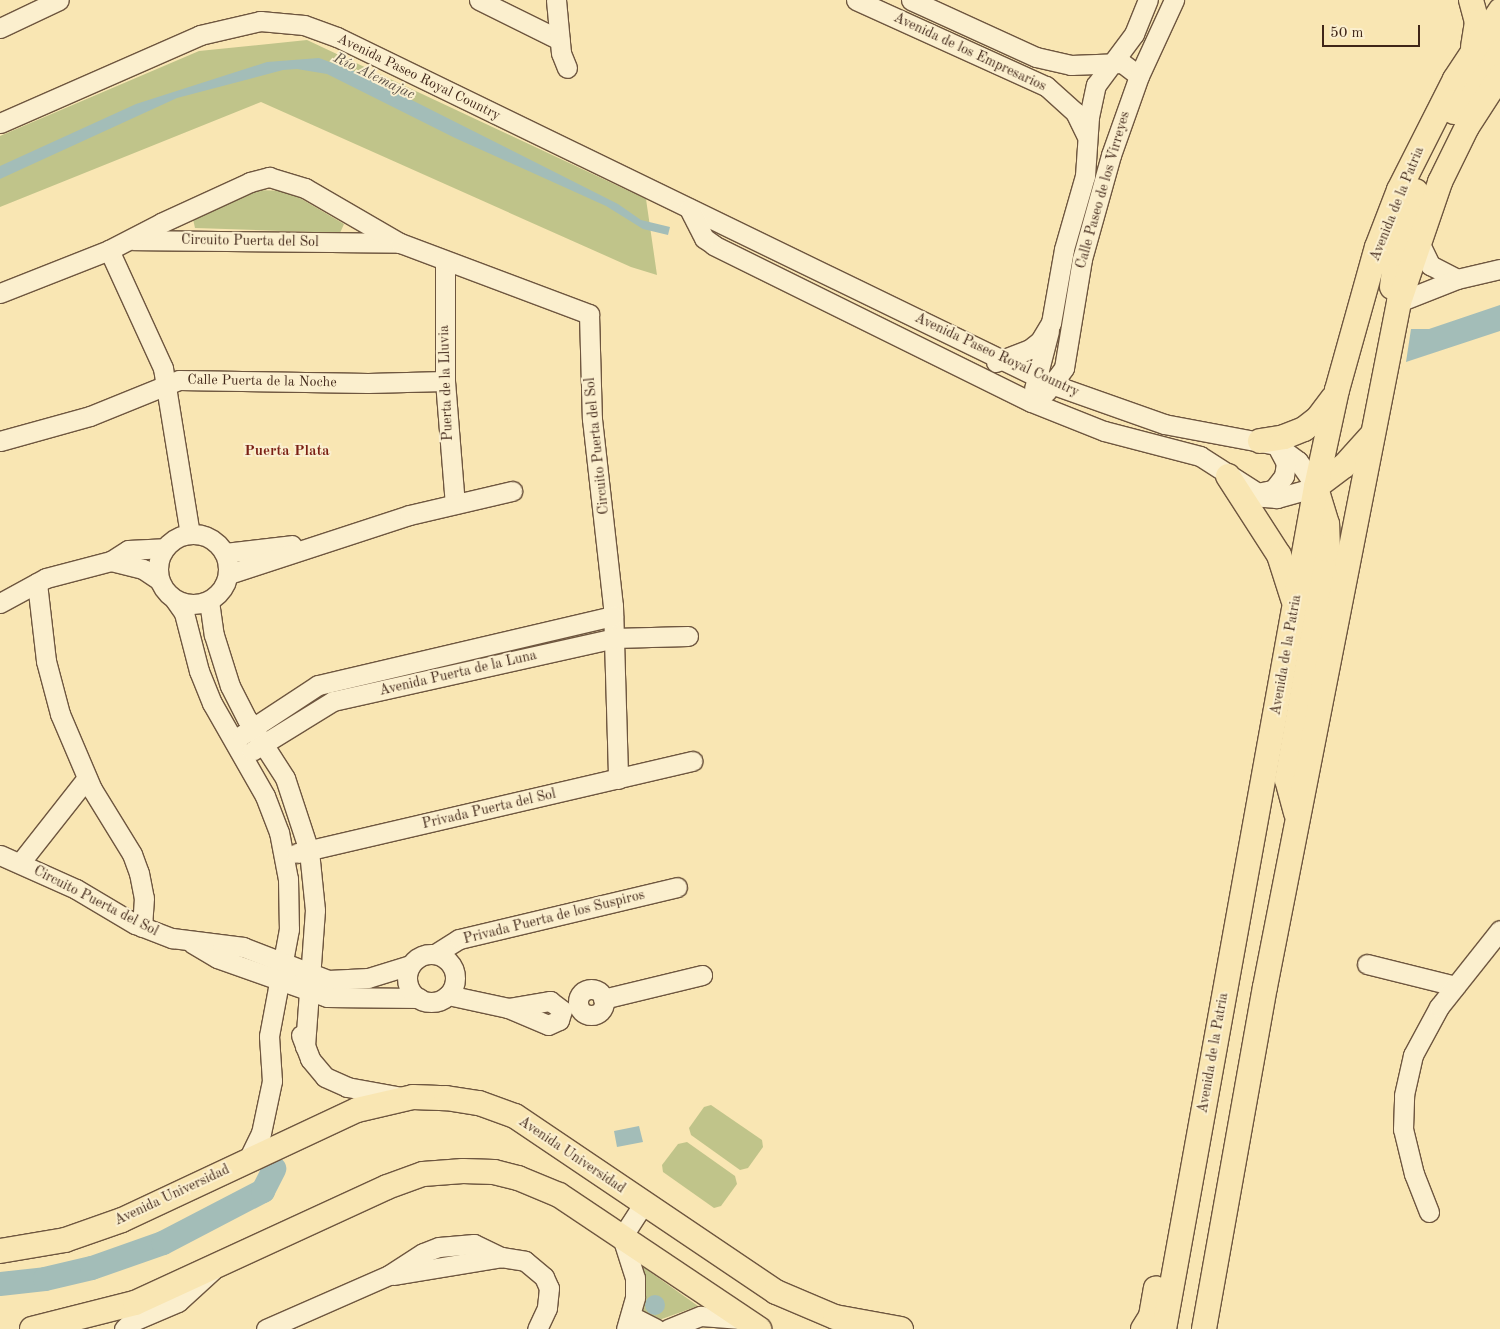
<!DOCTYPE html>
<html>
<head>
<meta charset="utf-8">
<style>
	body { margin:0 }
	#map { position:relative; width:1500px; height:1329px; overflow:hidden; background:#f9e6b3; font-family:"Old Standard TT",serif }
	div>[style] { position:absolute }
	[style*='--x'] { left:calc(var(--x)*1px); top:calc(var(--y)*1px); width:calc(var(--w)*1px); rotate:calc(var(--a)*1deg) }
	.green>* { inset:0; background:#c0c48a }
	.water>* { inset:0; background:#a3bdb8 }
	.round { border-radius:50% }
	.river>* { height:24px; margin:-12px; padding:0 12px; transform-origin:12px; border-radius:12px; background:#a3bdb8 }
	.roads { filter:drop-shadow(1px 0 #6e563f) drop-shadow(-1px 0 #6e563f) drop-shadow(0 1px #6e563f) drop-shadow(0 -1px #6e563f) }
	.minor>* { height:19px; margin:-9.5px; padding:0 9.5px; transform-origin:9.5px; border-radius:9.5px; background:#fbefce }
	.minor>.ring { margin:-9.5px; padding:0; box-sizing:content-box; background:none; border:19px solid #fbefce; border-radius:50% }
	.major>* { height:24px; margin:-12px; padding:0 12px; transform-origin:12px; border-radius:12px; background:#f9e6b3 }
	span { translate:-50% -50%; white-space:nowrap; text-align:center; line-height:1.15; -webkit-text-stroke:4px #fbefce; paint-order:stroke }
	.street-label { font-size:14px; color:#402618 }
	.water-label { font-size:15px; color:#5e5348; font-style:italic }
	.neighbourhood-label { font-size:15px; color:#7a1f14; font-weight:700 }
	.scale { position:absolute; left:1322px; top:25px; width:98px; height:22px; box-sizing:border-box; border:2px solid #402618; border-top:0; padding-left:6px; font-size:15px; line-height:18px; white-space:nowrap; color:#402618; -webkit-text-stroke:4px #fbefce; paint-order:stroke }
</style>
</head>
<body>
<div id="map">
	<div class="green">
		<i style="clip-path:polygon(307px 40px,646px 199px,657px 275px,631px 267px,261px 102px,0 207px,0 136px,199px 51px)"></i>
		<i style="clip-path:polygon(256px 190px,288px 191px,344px 224px,340px 233px,195px 228px,193px 219px,243px 192px)"></i>
		<i style="clip-path:polygon(711px 1105px,762px 1140px,763px 1147px,748px 1168px,740px 1170px,691px 1135px,689px 1128px,704px 1107px)"></i>
		<i style="clip-path:polygon(687px 1142px,735px 1176px,737px 1184px,721px 1206px,714px 1208px,663px 1172px,662px 1165px,678px 1144px)"></i>
		<i style="clip-path:polygon(636px 1262px,698px 1306px,659px 1320px,639px 1315px)"></i>
	</div>
	<div class="water">
		<i style="clip-path:polygon(319px 58px,354px 71px,618px 204px,641px 220px,670px 227px,668px 235px,643px 229px,606px 206px,455px 138px,327px 74px,297px 69px,283px 70px,177px 98px,0 179px,0 166px,136px 104px,267px 62px)"></i>
		<i style="clip-path:polygon(1500px 305px,1500px 331px,1406px 362px,1411px 329px,1429px 329px)"></i>
		<i style="clip-path:polygon(639px 1126px,643px 1142px,617px 1147px,614px 1131px)"></i>
		<i class="round" style="left:645px;top:1295px;width:20px;height:20px"></i>
	</div>
	<div class="river">
		<i style="--x:0;--y:1284;--w:45;--a:-6.3"></i>
		<i style="--x:45;--y:1279;--w:48;--a:-13.2"></i>
		<i style="--x:92;--y:1268;--w:75;--a:-19.4"></i>
		<i style="--x:163;--y:1243;--w:113;--a:-27.5"></i>
		<i style="--x:263;--y:1191;--w:25;--a:-63"></i>
	</div>
	<div class="roads">
		<div class="minor">
			<i style="--x:479;--y:0;--w:90;--a:26.3"></i>
			<i style="--x:556;--y:0;--w:53;--a:84.6"></i>
			<i style="--x:561;--y:53;--w:16;--a:68"></i>
			<i style="--x:856;--y:0;--w:209;--a:24.4"></i>
			<i style="--x:1046;--y:86;--w:39;--a:42"></i>
			<i style="--x:1075;--y:112;--w:25;--a:64"></i>
			<i style="--x:911;--y:0;--w:137;--a:24.5"></i>
			<i style="--x:1036;--y:57;--w:36;--a:13"></i>
			<i style="--x:1071;--y:65;--w:51;--a:-2.2"></i>
			<i style="--x:1122;--y:63;--w:21;--a:37"></i>
			<i style="--x:0;--y:28;--w:65;--a:-25.4"></i>
			<i style="--x:0;--y:123;--w:219;--a:-23.7"></i>
			<i style="--x:200;--y:35;--w:62;--a:-13.1"></i>
			<i style="--x:260;--y:21;--w:44;--a:5.2"></i>
			<i style="--x:304;--y:25;--w:35;--a:20"></i>
			<i style="--x:337;--y:37;--w:797;--a:25.89"></i>
			<i style="--x:1054;--y:385;--w:117;--a:19.5"></i>
			<i style="--x:1164;--y:424;--w:114;--a:10.6"></i>
			<i style="--x:1276;--y:445;--w:27;--a:36"></i>
			<i style="--x:1298;--y:461;--w:32;--a:55"></i>
			<i style="--x:1316;--y:487;--w:41;--a:164.2"></i>
			<i style="--x:1277;--y:498;--w:13;--a:-176"></i>
			<i style="--x:1264;--y:497;--w:76;--a:-147.4"></i>
			<i style="--x:1200;--y:456;--w:99;--a:-165.4"></i>
			<i style="--x:1104;--y:431;--w:79;--a:-158.3"></i>
			<i style="--x:1031;--y:402;--w:354;--a:-153.7"></i>
			<i style="--x:714;--y:245;--w:12;--a:-145"></i>
			<i style="--x:704;--y:238;--w:33;--a:-117"></i>
			<i style="--x:133;--y:240;--w:265;--a:0.6"></i>
			<i style="--x:1418;--y:240;--w:28;--a:64"></i>
			<i style="--x:1430;--y:265;--w:30;--a:27"></i>
			<i style="--x:109;--y:250;--w:130;--a:65.4"></i>
			<i style="--x:163;--y:368;--w:168;--a:80.8"></i>
			<i style="--x:445;--y:262;--w:119;--a:90"></i>
			<i style="--x:445;--y:381;--w:123;--a:85.4"></i>
			<i style="--x:0;--y:293;--w:117;--a:-21.5"></i>
			<i style="--x:109;--y:250;--w:59;--a:-27.4"></i>
			<i style="--x:161;--y:223;--w:98;--a:-24.7"></i>
			<i style="--x:250;--y:182;--w:20;--a:-15"></i>
			<i style="--x:269;--y:177;--w:38;--a:17"></i>
			<i style="--x:305;--y:188;--w:110;--a:30.1"></i>
			<i style="--x:400;--y:243;--w:202;--a:20.6"></i>
			<i style="--x:589;--y:314;--w:105;--a:88.4"></i>
			<i style="--x:592;--y:419;--w:188;--a:83.6"></i>
			<i style="--x:613;--y:606;--w:173;--a:88.3"></i>
			<i style="--x:1399;--y:302;--w:62;--a:-21.6"></i>
			<i style="--x:1457;--y:279;--w:44;--a:-13.1"></i>
			<i style="--x:996;--y:362;--w:36;--a:-21"></i>
			<i style="--x:1030;--y:349;--w:13;--a:-39"></i>
			<i style="--x:1040;--y:341;--w:21;--a:-59"></i>
			<i style="--x:1051;--y:323;--w:75;--a:-80"></i>
			<i style="--x:1064;--y:249;--w:76;--a:-74"></i>
			<i style="--x:1085;--y:176;--w:59;--a:-86.1"></i>
			<i style="--x:1089;--y:117;--w:33;--a:-78"></i>
			<i style="--x:1096;--y:85;--w:64;--a:-53.3"></i>
			<i style="--x:1134;--y:34;--w:37;--a:-68"></i>
			<i style="--x:1034;--y:389;--w:60;--a:-75.5"></i>
			<i style="--x:1046;--y:392;--w:30;--a:-53"></i>
			<i style="--x:1064;--y:368;--w:110;--a:-80.6"></i>
			<i style="--x:1082;--y:259;--w:108;--a:-74.4"></i>
			<i style="--x:1111;--y:155;--w:84;--a:-70.5"></i>
			<i style="--x:1139;--y:76;--w:84;--a:-65.3"></i>
			<i style="--x:0;--y:441;--w:93;--a:-15.5"></i>
			<i style="--x:90;--y:416;--w:96;--a:-22"></i>
			<i style="--x:179;--y:380;--w:189;--a:0.9"></i>
			<i style="--x:368;--y:383;--w:77;--a:-1.5"></i>
			<i style="--x:1257;--y:493;--w:16;--a:-11"></i>
			<i style="--x:1273;--y:490;--w:18;--a:-52"></i>
			<i style="--x:1284;--y:476;--w:13;--a:-81"></i>
			<i style="--x:1286;--y:463;--w:19;--a:-118"></i>
			<i class="ring" style="left:158px;top:534px;width:51px;height:51px"></i>
			<i style="--x:225;--y:553;--w:67;--a:-6.8"></i>
			<i style="--x:111;--y:561;--w:33;--a:14"></i>
			<i style="--x:143;--y:569;--w:18;--a:34"></i>
			<i style="--x:229;--y:574;--w:189;--a:-18.1"></i>
			<i style="--x:409;--y:515;--w:106;--a:-13.1"></i>
			<i style="--x:37;--y:583;--w:79;--a:83.4"></i>
			<i style="--x:46;--y:661;--w:55;--a:75.2"></i>
			<i style="--x:60;--y:714;--w:82;--a:66.9"></i>
			<i style="--x:92;--y:789;--w:76;--a:58.4"></i>
			<i style="--x:132;--y:854;--w:20;--a:70"></i>
			<i style="--x:139;--y:873;--w:25;--a:79"></i>
			<i style="--x:144;--y:898;--w:29;--a:94"></i>
			<i style="--x:175;--y:600;--w:16;--a:55"></i>
			<i style="--x:184;--y:613;--w:60;--a:75.5"></i>
			<i style="--x:199;--y:671;--w:35;--a:68"></i>
			<i style="--x:212;--y:703;--w:107;--a:60.3"></i>
			<i style="--x:265;--y:796;--w:39;--a:69"></i>
			<i style="--x:279;--y:832;--w:48;--a:79.2"></i>
			<i style="--x:288;--y:879;--w:50;--a:88.9"></i>
			<i style="--x:289;--y:929;--w:109;--a:100.6"></i>
			<i style="--x:269;--y:1036;--w:45;--a:86.2"></i>
			<i style="--x:272;--y:1081;--w:53;--a:101.9"></i>
			<i style="--x:261;--y:1133;--w:30;--a:116"></i>
			<i style="--x:209;--y:601;--w:34;--a:82"></i>
			<i style="--x:214;--y:635;--w:53;--a:72.6"></i>
			<i style="--x:230;--y:686;--w:37;--a:63"></i>
			<i style="--x:247;--y:719;--w:70;--a:57.2"></i>
			<i style="--x:285;--y:778;--w:77;--a:71.8"></i>
			<i style="--x:309;--y:851;--w:59;--a:84.2"></i>
			<i style="--x:315;--y:910;--w:137;--a:94.2"></i>
			<i style="--x:0;--y:603;--w:52;--a:-28.5"></i>
			<i style="--x:46;--y:578;--w:67;--a:-14.7"></i>
			<i style="--x:111;--y:561;--w:20;--a:-33"></i>
			<i style="--x:128;--y:550;--w:36;--a:-3"></i>
			<i style="--x:242;--y:735;--w:91;--a:-33.3"></i>
			<i style="--x:318;--y:685;--w:303;--a:-13.2"></i>
			<i style="--x:252;--y:751;--w:95;--a:-31.7"></i>
			<i style="--x:333;--y:701;--w:288;--a:-12.6"></i>
			<i style="--x:614;--y:638;--w:74;--a:-1.5"></i>
			<i style="--x:297;--y:853;--w:406;--a:-13.1"></i>
			<i style="--x:0;--y:855;--w:83;--a:24.1"></i>
			<i style="--x:76;--y:889;--w:69;--a:30.7"></i>
			<i style="--x:135;--y:924;--w:40;--a:21"></i>
			<i style="--x:172;--y:938;--w:72;--a:7.2"></i>
			<i style="--x:243;--y:947;--w:91;--a:21.2"></i>
			<i style="--x:328;--y:980;--w:40;--a:-2.9"></i>
			<i style="--x:368;--y:978;--w:44;--a:-17.2"></i>
			<i style="--x:20;--y:863;--w:108;--a:-51.8"></i>
			<i style="--x:192;--y:943;--w:29;--a:31"></i>
			<i style="--x:217;--y:958;--w:117;--a:19.5"></i>
			<i style="--x:327;--y:997;--w:92;--a:0.6"></i>
			<i style="--x:435;--y:954;--w:28;--a:-32"></i>
			<i style="--x:459;--y:939;--w:224;--a:-13.4"></i>
			<i class="ring" style="left:407px;top:954px;width:29px;height:29px"></i>
			<i style="--x:1367;--y:964;--w:91;--a:14"></i>
			<i class="ring" style="left:578px;top:989px;width:7px;height:7px"></i>
			<i style="--x:448;--y:995;--w:61;--a:12.2"></i>
			<i style="--x:508;--y:1008;--w:43;--a:23"></i>
			<i style="--x:548;--y:1025;--w:12;--a:-24"></i>
			<i style="--x:559;--y:1020;--w:10;--a:-73"></i>
			<i style="--x:603;--y:999;--w:102;--a:-13.6"></i>
			<i style="--x:508;--y:1008;--w:43;--a:-9.5"></i>
			<i style="--x:550;--y:1001;--w:15;--a:37"></i>
			<i style="--x:301;--y:1035;--w:26;--a:69"></i>
			<i style="--x:310;--y:1059;--w:23;--a:50"></i>
			<i style="--x:325;--y:1077;--w:24;--a:24"></i>
			<i style="--x:347;--y:1087;--w:56;--a:10.3"></i>
			<i style="--x:1429;--y:1212;--w:41;--a:-111.5"></i>
			<i style="--x:1414;--y:1174;--w:46;--a:-103.7"></i>
			<i style="--x:1403;--y:1129;--w:34;--a:-88"></i>
			<i style="--x:1404;--y:1095;--w:41;--a:-77.3"></i>
			<i style="--x:1413;--y:1055;--w:55;--a:-61.6"></i>
			<i style="--x:1439;--y:1007;--w:98;--a:-51.6"></i>
			<i style="--x:394;--y:1275;--w:109;--a:-9.5"></i>
			<i style="--x:501;--y:1257;--w:24;--a:9"></i>
			<i style="--x:525;--y:1261;--w:25;--a:40"></i>
			<i style="--x:544;--y:1277;--w:12;--a:66"></i>
			<i style="--x:549;--y:1288;--w:20;--a:96"></i>
			<i style="--x:547;--y:1308;--w:23;--a:115"></i>
			<i style="--x:631;--y:1316;--w:28;--a:27"></i>
			<i style="--x:124;--y:1329;--w:10;--a:-45"></i>
			<i style="--x:131;--y:1322;--w:51;--a:-23.1"></i>
			<i style="--x:178;--y:1302;--w:47;--a:-42.4"></i>
			<i style="--x:266;--y:1329;--w:134;--a:-23.7"></i>
			<i style="--x:389;--y:1275;--w:40;--a:-32.9"></i>
			<i style="--x:423;--y:1253;--w:17;--a:-21"></i>
			<i style="--x:439;--y:1247;--w:35;--a:-5"></i>
			<i style="--x:474;--y:1244;--w:30;--a:26"></i>
			<i style="--x:626;--y:1329;--w:33;--a:-74"></i>
			<i style="--x:635;--y:1297;--w:19;--a:-90"></i>
			<i style="--x:635;--y:1278;--w:43;--a:-107.6"></i>
			<i style="--x:622;--y:1237;--w:40;--a:-57.1"></i>
			<i style="--x:668;--y:1329;--w:35;--a:-22"></i>
			<i style="--x:701;--y:1316;--w:40;--a:4.3"></i>
		</div>
		<div class="major">
			<i style="--x:1471;--y:0;--w:23;--a:75"></i>
			<i style="--x:1477;--y:22;--w:25;--a:99"></i>
			<i style="--x:1454;--y:112;--w:82;--a:-55.9"></i>
			<i style="--x:1392;--y:287;--w:33;--a:-83"></i>
			<i style="--x:1396;--y:254;--w:66;--a:-72.4"></i>
			<i style="--x:1260;--y:441;--w:24;--a:-9"></i>
			<i style="--x:1284;--y:437;--w:22;--a:-22"></i>
			<i style="--x:1304;--y:429;--w:18;--a:-38"></i>
			<i style="--x:1318;--y:418;--w:25;--a:-53"></i>
			<i style="--x:1228;--y:476;--w:94;--a:57.2"></i>
			<i style="--x:1279;--y:555;--w:46;--a:72.3"></i>
			<i style="--x:1316;--y:487;--w:35;--a:-37"></i>
			<i style="--x:1344;--y:466;--w:40;--a:-48"></i>
			<i style="--x:1296;--y:813;--w:34;--a:-105"></i>
			<i style="--x:1287;--y:780;--w:234;--a:-79.9"></i>
			<i style="--x:1328;--y:550;--w:26;--a:-92"></i>
			<i style="--x:1327;--y:524;--w:34;--a:-107"></i>
			<i style="--x:0;--y:1251;--w:66;--a:-9.6"></i>
			<i style="--x:65;--y:1240;--w:60;--a:-19.3"></i>
			<i style="--x:122;--y:1220;--w:259;--a:-25.1"></i>
			<i style="--x:357;--y:1110;--w:57;--a:-13.1"></i>
			<i style="--x:413;--y:1097;--w:33;--a:2"></i>
			<i style="--x:446;--y:1098;--w:33;--a:9"></i>
			<i style="--x:479;--y:1103;--w:38;--a:20"></i>
			<i style="--x:515;--y:1116;--w:315;--a:34"></i>
			<i style="--x:776;--y:1292;--w:64;--a:23"></i>
			<i style="--x:835;--y:1317;--w:67;--a:10.3"></i>
			<i style="--x:32;--y:1329;--w:106;--a:-14.2"></i>
			<i style="--x:135;--y:1303;--w:277;--a:-24.7"></i>
			<i style="--x:387;--y:1187;--w:38;--a:-20"></i>
			<i style="--x:423;--y:1174;--w:40;--a:-4.3"></i>
			<i style="--x:463;--y:1171;--w:31;--a:2"></i>
			<i style="--x:494;--y:1172;--w:25;--a:14"></i>
			<i style="--x:518;--y:1178;--w:44;--a:22.5"></i>
			<i style="--x:559;--y:1195;--w:241;--a:33.8"></i>
			<i style="--x:1143;--y:1329;--w:15;--a:-58"></i>
			<i style="--x:1151;--y:1316;--w:28;--a:-80"></i>
			<i style="--x:1164;--y:1329;--w:856;--a:-79.77"></i>
			<i style="--x:1316;--y:487;--w:99;--a:-77.8"></i>
			<i style="--x:1337;--y:390;--w:148;--a:-74.4"></i>
			<i style="--x:1377;--y:247;--w:61;--a:-68.9"></i>
			<i style="--x:1399;--y:190;--w:124;--a:-63.2"></i>
			<i style="--x:1455;--y:79;--w:82;--a:-56.5"></i>
			<i style="--x:1204;--y:1329;--w:347;--a:-79.9"></i>
			<i style="--x:1265;--y:987;--w:698;--a:-78.93"></i>
			<i style="--x:1399;--y:302;--w:127;--a:-71.1"></i>
			<i style="--x:1440;--y:182;--w:61;--a:-63.9"></i>
			<i style="--x:1467;--y:127;--w:61;--a:-57.1"></i>
		</div>
	</div>
	<div class="street-label">
		<span style="left:970px;top:52px;rotate:25deg">Avenida de los Empresarios</span>
		<span style="left:419px;top:77px;rotate:26deg">Avenida Paseo Royal Country</span>
		<span style="left:1103px;top:190px;rotate:-74deg">Calle Paseo de los Virreyes</span>
		<span style="left:1397px;top:204px;rotate:-68deg">Avenida de la Patria</span>
		<span style="left:250px;top:241px;rotate:1deg">Circuito Puerta del Sol</span>
		<span style="left:997px;top:355px;rotate:25deg">Avenida Paseo Royal Country</span>
		<span style="left:262px;top:381px;rotate:1deg">Calle Puerta de la Noche</span>
		<span style="left:446px;top:383px;rotate:-92deg">Puerta de la Lluvia</span>
		<span style="left:597px;top:446px;rotate:-96deg">Circuito Puerta del Sol</span>
		<span style="left:1286px;top:655px;rotate:-80deg">Avenida de la Patria</span>
		<span style="left:458px;top:673px;rotate:-13deg">Avenida Puerta de la Luna</span>
		<span style="left:489px;top:809px;rotate:-13deg">Privada Puerta del Sol</span>
		<span style="left:96px;top:901px;rotate:27deg">Circuito Puerta del Sol</span>
		<span style="left:554px;top:917px;rotate:-14deg">Privada Puerta de los Suspiros</span>
		<span style="left:1213px;top:1053px;rotate:-80deg">Avenida de la Patria</span>
		<span style="left:572px;top:1155px;rotate:34deg">Avenida Universidad</span>
		<span style="left:172px;top:1195px;rotate:-25deg">Avenida Universidad</span>
	</div>
	<div class="water-label">
		<span style="left:374px;top:77px;rotate:26deg">Río Atemajac</span>
	</div>
	<div class="neighbourhood-label">
		<span style="left:287px;top:452px">Puerta Plata</span>
	</div>
	<div class="scale">50 m</div>
</div>
</body>
</html>
